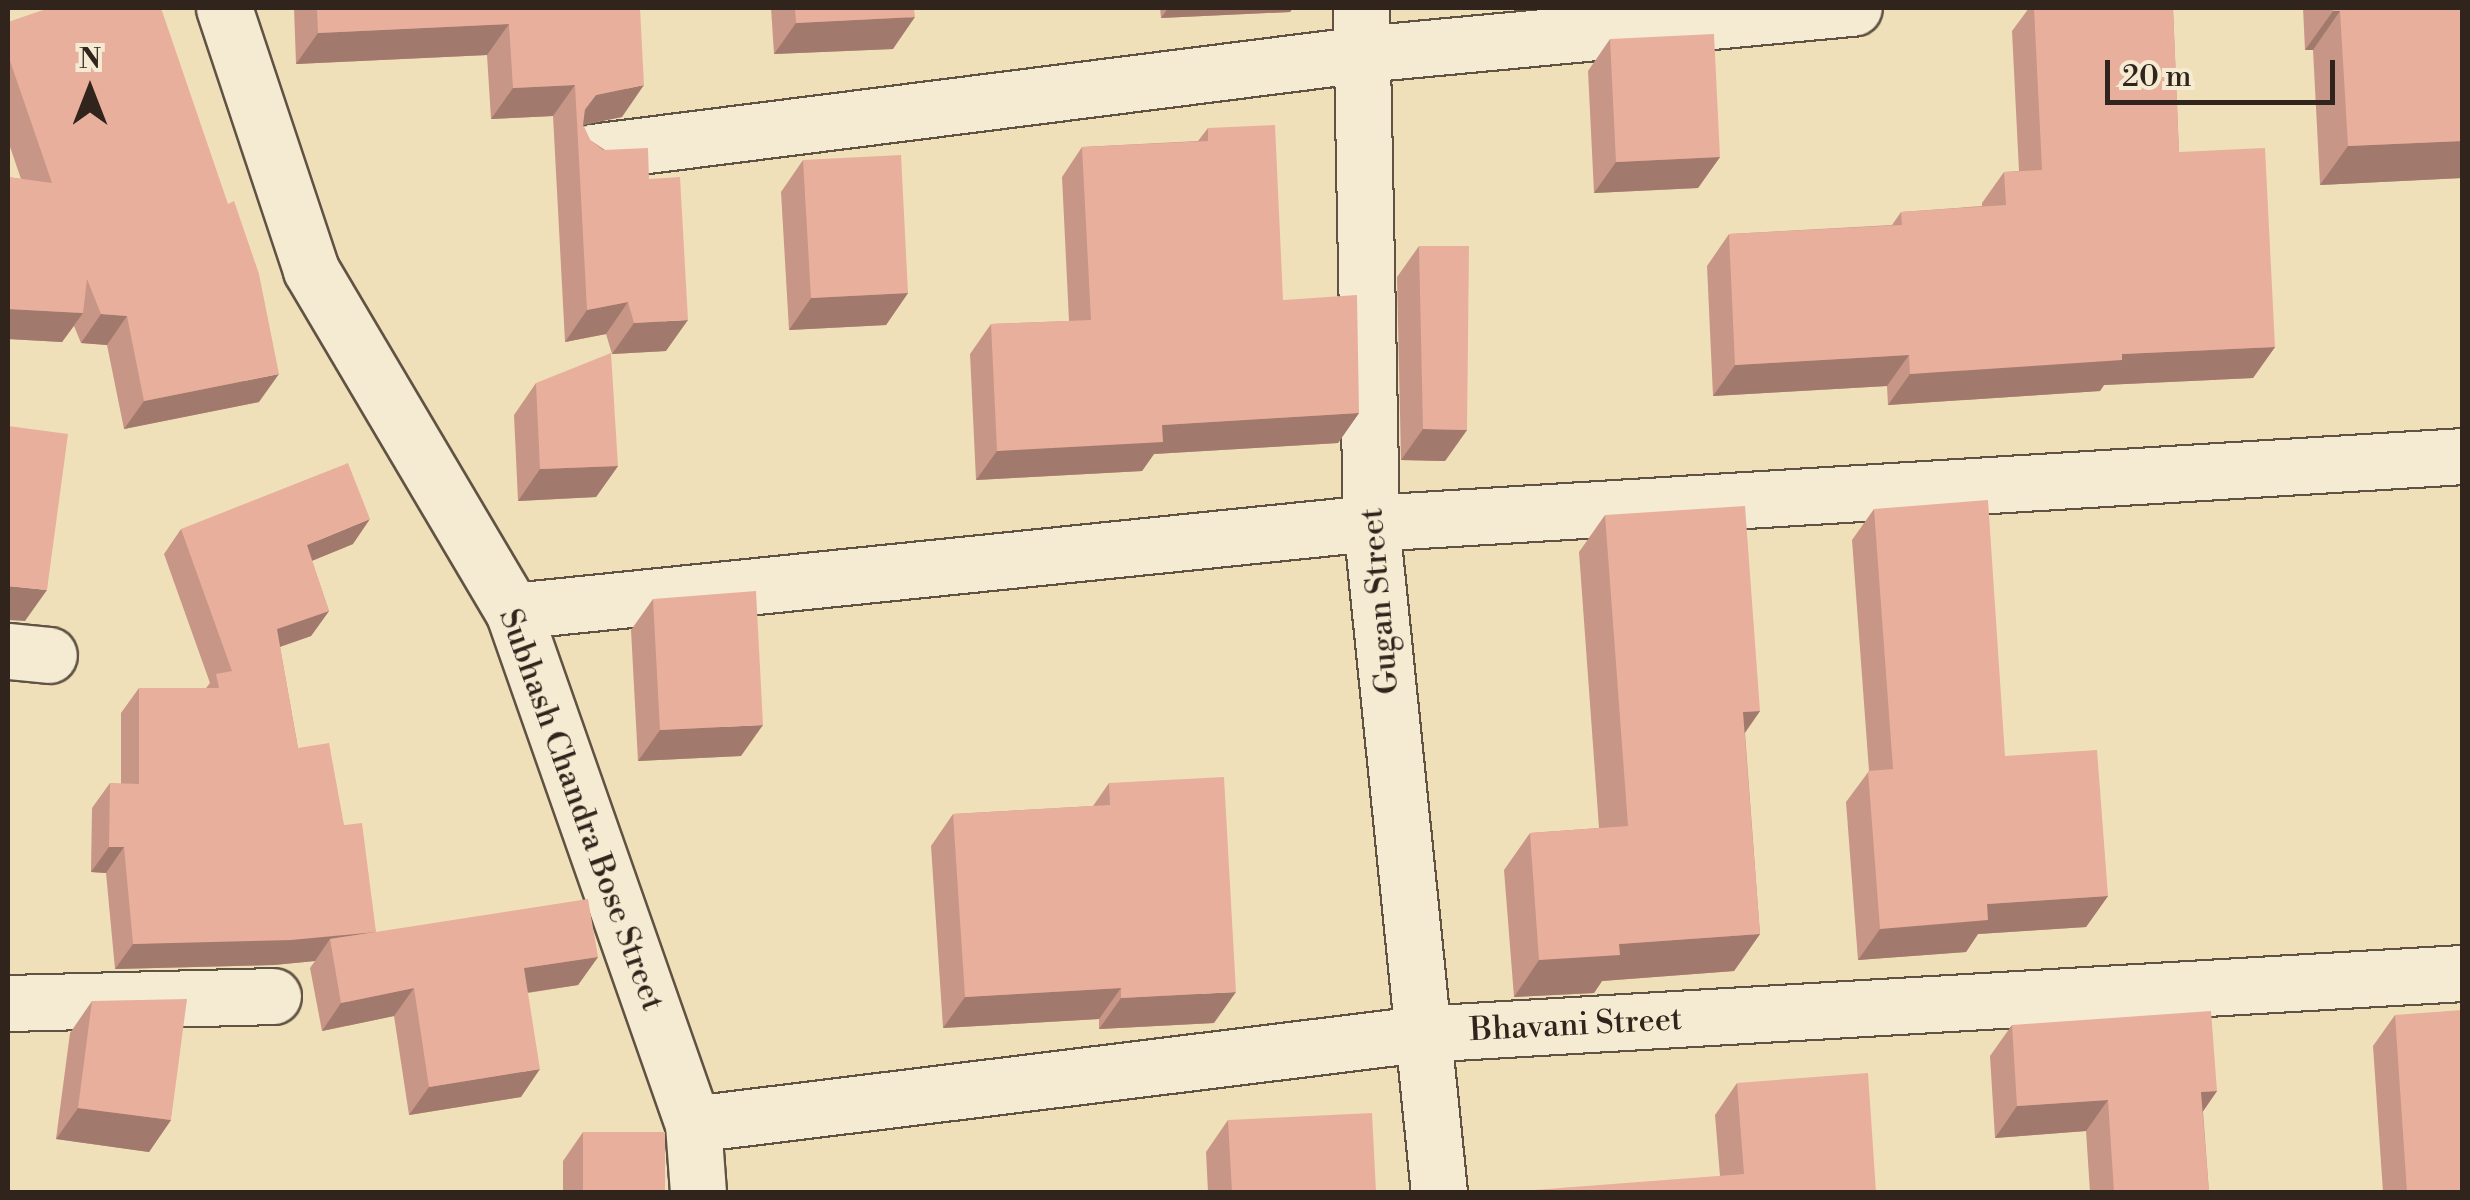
<!DOCTYPE html>
<html>
<head>
<meta charset="utf-8">
<style>
	body { margin:0 }
	#map { position:relative; width:2470px; height:1200px; overflow:hidden; background:#f0e0b9; font-family:"Libre Bodoni",serif }
	div>[style] { position:absolute }
	[style*='--x'] { left:calc(var(--x)*1px); top:calc(var(--y)*1px); width:calc(var(--w)*1px); rotate:calc(var(--a)*1deg) }
	.roads { filter:drop-shadow(2px 0 #615344) drop-shadow(-2px 0 #615344) drop-shadow(0 2px #615344) drop-shadow(0 -2px #615344) }
	.minor>* { height:55px; margin:-27.5px; padding:0 27.5px; transform-origin:27.5px; border-radius:27.5px; background:#f5ebd2 }
	.wall>* { inset:0; background:#c89686 }
	.shaded-wall>* { inset:0; background:#a27a6d }
	.building>* { inset:0; background:#e8af9c }
	span { translate:-50% -50%; white-space:nowrap; text-align:center; line-height:1.15; -webkit-text-stroke:8px #f5ebd2; paint-order:stroke }
	.street-label { font-size:32px; color:#31241d }
	.frame { position:absolute; inset:0; border:10px solid #31241d; pointer-events:none }
	.north { position:absolute; left:40px; top:40px; width:100px; height:100px; -webkit-text-stroke:8px #f5ebd2; paint-order:stroke; rotate:0deg; font-size:28px; font-weight:700; line-height:40px; text-align:center; color:#31241d }
	.north::after { content:''; display:block; margin:auto; width:35px; height:45px; background:#31241d; clip-path:polygon(50% 0,100% 100%,50% 72%,0 100%) }
	.scale { position:absolute; left:2105px; top:60px; width:230px; height:45px; box-sizing:border-box; border:5px solid #31241d; border-top:0; padding-left:12px; font-size:30px; line-height:35px; white-space:nowrap; color:#31241d; -webkit-text-stroke:8px #f5ebd2; paint-order:stroke }
</style>
</head>
<body>
<div id="map">
	<div class="roads">
		<div class="minor">
			<i style="--x:224;--y:8;--w:276;--a:71.6"></i>
			<i style="--x:311;--y:270;--w:396;--a:59.4"></i>
			<i style="--x:513;--y:611;--w:544;--a:70.67"></i>
			<i style="--x:693;--y:1124;--w:68;--a:85.8"></i>
			<i style="--x:1361;--y:8;--w:515;--a:88.89"></i>
			<i style="--x:1371;--y:523;--w:672;--a:84.2"></i>
			<i style="--x:592;--y:152;--w:777;--a:-7.24"></i>
			<i style="--x:1363;--y:54;--w:493;--a:-5.4"></i>
			<i style="--x:513;--y:611;--w:863;--a:-5.86"></i>
			<i style="--x:1371;--y:523;--w:1093;--a:-3.51"></i>
			<i style="--x:8;--y:651;--w:41;--a:5.6"></i>
			<i style="--x:8;--y:1003;--w:265;--a:-1.5"></i>
			<i style="--x:693;--y:1124;--w:733;--a:-7.06"></i>
			<i style="--x:1420;--y:1034;--w:1044;--a:-3.35"></i>
		</div>
	</div>
	<div class="wall">
		<i style="clip-path:polygon(294px 8px,640px 8px,622px 117px,583px 125px,590px 140px,649px 179px,666px 351px,612px 354px,606px 334px,565px 342px,553px 116px,491px 119px,487px 55px,296px 64px)"></i>
		<i style="clip-path:polygon(771px 8px,914px 8px,893px 49px,774px 54px)"></i>
		<i style="clip-path:polygon(1160px 8px,1293px 8px,1290px 12px,1161px 18px)"></i>
		<i style="clip-path:polygon(2029px 8px,2173px 8px,2179px 152px,2275px 347px,2253px 378px,2104px 385px,2100px 391px,1888px 405px,1887px 386px,1713px 396px,1707px 266px,1729px 234px,1892px 225px,1901px 212px,1982px 206px,1982px 203px,2004px 172px,2019px 171px,2012px 31px)"></i>
		<i style="clip-path:polygon(2303px 8px,2462px 8px,2462px 178px,2320px 185px,2313px 50px,2305px 50px)"></i>
		<i style="clip-path:polygon(8px 22px,259px 402px,124px 429px,107px 345px,81px 343px,74px 326px,62px 342px,8px 339px,8px 177px,21px 179px,8px 141px)"></i>
		<i style="clip-path:polygon(1610px 39px,1720px 157px,1698px 188px,1594px 193px,1588px 71px)"></i>
		<i style="clip-path:polygon(1208px 128px,1283px 300px,1359px 413px,1338px 443px,1154px 454px,1142px 471px,976px 480px,970px 354px,991px 324px,1069px 321px,1062px 177px,1082px 147px,1198px 141px)"></i>
		<i style="clip-path:polygon(803px 160px,908px 293px,886px 325px,789px 330px,781px 192px)"></i>
		<i style="clip-path:polygon(1419px 246px,1467px 430px,1445px 461px,1401px 460px,1397px 277px)"></i>
		<i style="clip-path:polygon(536px 383px,618px 466px,596px 497px,518px 501px,514px 415px)"></i>
		<i style="clip-path:polygon(1874px 509px,2005px 756px,2108px 896px,2086px 927px,1978px 934px,1966px 952px,1858px 960px,1846px 802px,1869px 771px,1852px 540px)"></i>
		<i style="clip-path:polygon(1605px 515px,1760px 711px,1745px 733px,1760px 934px,1734px 971px,1602px 981px,1594px 993px,1514px 997px,1504px 870px,1530px 833px,1599px 828px,1579px 552px)"></i>
		<i style="clip-path:polygon(181px 529px,353px 544px,312px 561px,329px 611px,311px 636px,280px 647px,298px 748px,344px 825px,376px 932px,598px 957px,578px 985px,528px 993px,521px 1097px,409px 1115px,394px 1016px,322px 1031px,310px 968px,315px 961px,274px 965px,115px 969px,106px 873px,91px 872px,92px 808px,110px 783px,121px 784px,121px 713px,139px 688px,206px 688px,210px 683px,164px 554px)"></i>
		<i style="clip-path:polygon(653px 599px,741px 756px,638px 761px,631px 630px)"></i>
		<i style="clip-path:polygon(1109px 783px,1214px 1023px,1099px 1029px,1099px 1019px,943px 1028px,931px 846px,953px 814px,1093px 806px)"></i>
		<i style="clip-path:polygon(92px 1001px,171px 1120px,149px 1152px,56px 1139px,70px 1033px)"></i>
		<i style="clip-path:polygon(2395px 1015px,2462px 1192px,2383px 1192px,2373px 1046px)"></i>
		<i style="clip-path:polygon(2012px 1025px,2217px 1091px,2203px 1111px,2209px 1192px,2090px 1192px,2086px 1131px,1995px 1138px,1990px 1056px)"></i>
		<i style="clip-path:polygon(1737px 1083px,1876px 1192px,1720px 1176px,1715px 1115px)"></i>
		<i style="clip-path:polygon(1228px 1120px,1376px 1192px,1208px 1192px,1206px 1152px)"></i>
		<i style="clip-path:polygon(583px 1132px,665px 1192px,563px 1192px,563px 1161px)"></i>
	</div>
	<div class="shaded-wall">
		<i style="clip-path:polygon(1168px 8px,1293px 8px,1290px 12px,1161px 18px)"></i>
		<i style="clip-path:polygon(2333px 11px,2340px 11px,2313px 50px,2305px 50px)"></i>
		<i style="clip-path:polygon(915px 17px,893px 49px,774px 54px,796px 23px)"></i>
		<i style="clip-path:polygon(509px 24px,487px 55px,296px 64px,318px 33px)"></i>
		<i style="clip-path:polygon(575px 85px,553px 116px,491px 119px,513px 88px)"></i>
		<i style="clip-path:polygon(644px 85px,622px 117px,577px 126px,577px 121px,596px 95px)"></i>
		<i style="clip-path:polygon(2462px 141px,2462px 178px,2320px 185px,2348px 146px)"></i>
		<i style="clip-path:polygon(1720px 157px,1698px 188px,1594px 193px,1616px 162px)"></i>
		<i style="clip-path:polygon(908px 293px,886px 325px,789px 330px,811px 298px)"></i>
		<i style="clip-path:polygon(628px 302px,606px 334px,565px 342px,587px 310px)"></i>
		<i style="clip-path:polygon(8px 309px,83px 313px,62px 342px,8px 339px)"></i>
		<i style="clip-path:polygon(101px 314px,127px 316px,107px 345px,81px 343px)"></i>
		<i style="clip-path:polygon(688px 320px,666px 351px,612px 354px,634px 323px)"></i>
		<i style="clip-path:polygon(2275px 347px,2253px 378px,2104px 385px,2100px 391px,1888px 405px,1910px 374px,2122px 354px)"></i>
		<i style="clip-path:polygon(1909px 355px,1887px 386px,1713px 396px,1735px 365px)"></i>
		<i style="clip-path:polygon(279px 374px,259px 402px,124px 429px,144px 401px)"></i>
		<i style="clip-path:polygon(1359px 413px,1338px 443px,1154px 454px,1142px 471px,976px 480px,997px 451px,1162px 425px)"></i>
		<i style="clip-path:polygon(1423px 429px,1467px 430px,1445px 461px,1401px 460px)"></i>
		<i style="clip-path:polygon(618px 466px,596px 497px,518px 501px,540px 469px)"></i>
		<i style="clip-path:polygon(370px 519px,353px 544px,289px 570px,307px 545px)"></i>
		<i style="clip-path:polygon(8px 586px,47px 590px,25px 621px,8px 620px)"></i>
		<i style="clip-path:polygon(329px 611px,311px 636px,259px 654px,277px 629px)"></i>
		<i style="clip-path:polygon(1760px 711px,1734px 748px,1743px 712px)"></i>
		<i style="clip-path:polygon(763px 725px,741px 756px,638px 761px,660px 730px)"></i>
		<i style="clip-path:polygon(109px 847px,124px 847px,106px 873px,91px 872px)"></i>
		<i style="clip-path:polygon(2108px 896px,2086px 927px,1978px 934px,1966px 952px,1858px 960px,1880px 929px,1987px 904px)"></i>
		<i style="clip-path:polygon(376px 932px,330px 939px,315px 961px,274px 965px,115px 969px,133px 944px)"></i>
		<i style="clip-path:polygon(1760px 934px,1734px 971px,1602px 981px,1594px 993px,1514px 997px,1539px 960px,1619px 944px)"></i>
		<i style="clip-path:polygon(598px 957px,578px 985px,504px 996px,524px 968px)"></i>
		<i style="clip-path:polygon(414px 988px,394px 1016px,322px 1031px,341px 1003px)"></i>
		<i style="clip-path:polygon(1121px 988px,1099px 1019px,943px 1028px,965px 997px)"></i>
		<i style="clip-path:polygon(1236px 992px,1214px 1023px,1099px 1029px,1121px 998px)"></i>
		<i style="clip-path:polygon(540px 1069px,521px 1097px,409px 1115px,429px 1087px)"></i>
		<i style="clip-path:polygon(2217px 1091px,2195px 1123px,2201px 1092px)"></i>
		<i style="clip-path:polygon(2108px 1100px,2086px 1131px,1995px 1138px,2017px 1106px)"></i>
		<i style="clip-path:polygon(78px 1108px,171px 1120px,149px 1152px,56px 1139px)"></i>
	</div>
	<div class="building">
		<i style="clip-path:polygon(49px 8px,161px 8px,228px 204px,234px 201px,259px 274px,279px 374px,144px 401px,127px 316px,101px 314px,87px 279px,83px 313px,8px 309px,8px 177px,52px 183px,8px 55px,8px 22px)"></i>
		<i style="clip-path:polygon(317px 8px,640px 8px,644px 85px,596px 95px,585px 109px,583px 125px,590px 140px,603px 150px,648px 148px,649px 179px,680px 177px,688px 320px,634px 323px,628px 302px,587px 310px,575px 85px,513px 88px,509px 24px,318px 33px)"></i>
		<i style="clip-path:polygon(795px 8px,914px 8px,915px 17px,796px 23px)"></i>
		<i style="clip-path:polygon(2034px 8px,2173px 8px,2179px 152px,2265px 148px,2275px 347px,2122px 354px,2122px 360px,1910px 374px,1909px 355px,1735px 365px,1729px 234px,1902px 225px,1901px 212px,2006px 205px,2004px 172px,2042px 170px)"></i>
		<i style="clip-path:polygon(2332px 8px,2462px 8px,2462px 141px,2348px 146px,2340px 11px,2333px 11px)"></i>
		<i style="clip-path:polygon(1714px 34px,1720px 157px,1616px 162px,1610px 39px)"></i>
		<i style="clip-path:polygon(1275px 125px,1283px 300px,1357px 295px,1359px 413px,1162px 425px,1163px 442px,997px 451px,991px 324px,1091px 320px,1082px 147px,1208px 141px,1208px 128px)"></i>
		<i style="clip-path:polygon(901px 155px,908px 293px,811px 298px,803px 160px)"></i>
		<i style="clip-path:polygon(1419px 246px,1469px 246px,1467px 430px,1423px 429px)"></i>
		<i style="clip-path:polygon(611px 353px,618px 466px,540px 469px,536px 383px)"></i>
		<i style="clip-path:polygon(8px 426px,68px 434px,47px 590px,8px 586px)"></i>
		<i style="clip-path:polygon(348px 463px,370px 519px,307px 545px,329px 611px,277px 629px,298px 748px,329px 743px,344px 825px,362px 823px,376px 932px,291px 940px,133px 944px,124px 847px,109px 847px,110px 783px,139px 784px,139px 688px,219px 688px,216px 674px,232px 671px,181px 529px)"></i>
		<i style="clip-path:polygon(1988px 500px,2005px 756px,2097px 750px,2108px 896px,1987px 904px,1988px 920px,1880px 929px,1868px 771px,1893px 769px,1874px 509px)"></i>
		<i style="clip-path:polygon(1745px 506px,1760px 711px,1743px 712px,1760px 934px,1619px 944px,1620px 955px,1539px 960px,1530px 833px,1628px 826px,1605px 515px)"></i>
		<i style="clip-path:polygon(756px 591px,763px 725px,660px 730px,653px 599px)"></i>
		<i style="clip-path:polygon(1224px 777px,1236px 992px,1121px 998px,1121px 988px,965px 997px,953px 814px,1110px 805px,1109px 783px)"></i>
		<i style="clip-path:polygon(588px 899px,598px 957px,524px 968px,540px 1069px,429px 1087px,414px 988px,341px 1003px,330px 939px)"></i>
		<i style="clip-path:polygon(187px 999px,171px 1120px,78px 1108px,92px 1001px)"></i>
		<i style="clip-path:polygon(2462px 1010px,2462px 1192px,2407px 1192px,2395px 1015px)"></i>
		<i style="clip-path:polygon(2211px 1011px,2217px 1091px,2201px 1092px,2209px 1192px,2114px 1192px,2108px 1100px,2017px 1106px,2012px 1025px)"></i>
		<i style="clip-path:polygon(1868px 1073px,1876px 1192px,1509px 1192px,1744px 1174px,1737px 1083px)"></i>
		<i style="clip-path:polygon(1372px 1113px,1376px 1192px,1232px 1192px,1228px 1120px)"></i>
		<i style="clip-path:polygon(583px 1132px,665px 1132px,665px 1192px,583px 1192px)"></i>
	</div>
	<div class="street-label">
		<span style="left:1380px;top:601px;rotate:-95deg">Gugan Street</span>
		<span style="left:581px;top:810px;rotate:70deg">Subhash Chandra Bose Street</span>
		<span style="left:1576px;top:1025px;rotate:-3deg">Bhavani Street</span>
	</div>
	<div class="frame"></div>
	<div class="north">N</div>
	<div class="scale">20 m</div>
</div>
</body>
</html>
